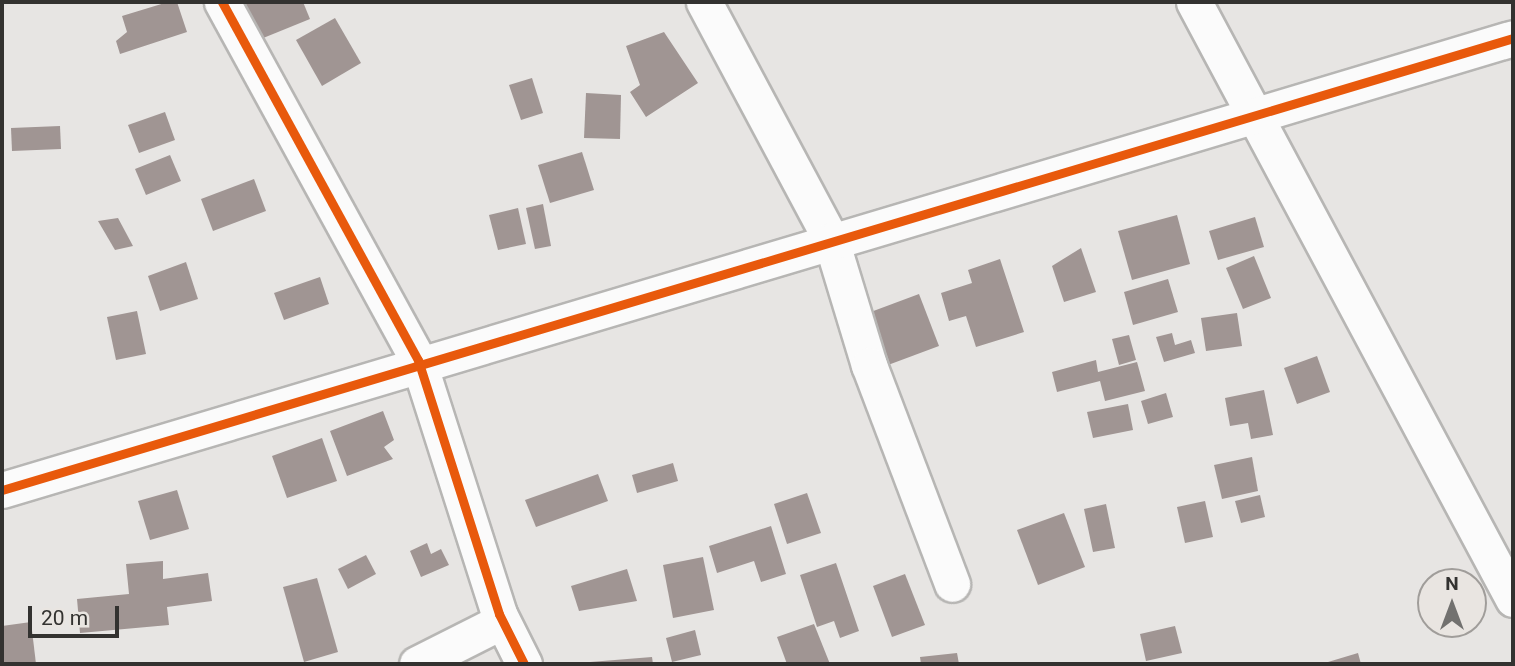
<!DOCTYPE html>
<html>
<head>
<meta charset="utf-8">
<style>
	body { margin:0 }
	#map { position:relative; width:1515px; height:666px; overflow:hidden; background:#e7e5e3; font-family:Roboto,sans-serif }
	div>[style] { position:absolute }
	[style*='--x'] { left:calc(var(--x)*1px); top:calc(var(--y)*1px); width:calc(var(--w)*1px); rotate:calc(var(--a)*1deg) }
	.building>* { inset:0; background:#a09593 }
	.roads { filter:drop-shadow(2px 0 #b7b6b4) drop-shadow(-2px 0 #b7b6b4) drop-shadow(0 2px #b7b6b4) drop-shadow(0 -2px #b7b6b4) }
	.minor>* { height:35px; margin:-17.5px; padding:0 17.5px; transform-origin:17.5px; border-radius:17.5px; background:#fbfbfb }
	.cycleway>* { height:9px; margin:-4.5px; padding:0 4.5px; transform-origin:4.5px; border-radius:4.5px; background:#e8590c }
	span { translate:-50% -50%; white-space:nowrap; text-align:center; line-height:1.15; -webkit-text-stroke:7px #e9e5e1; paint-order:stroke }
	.frame { position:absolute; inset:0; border:4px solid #333230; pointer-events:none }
	.north { position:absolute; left:1417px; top:568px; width:70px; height:70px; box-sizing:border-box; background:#e9e5e1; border:2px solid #a09d9a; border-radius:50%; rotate:0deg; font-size:19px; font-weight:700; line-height:28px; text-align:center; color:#333230 }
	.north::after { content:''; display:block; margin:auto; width:24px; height:32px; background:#72716f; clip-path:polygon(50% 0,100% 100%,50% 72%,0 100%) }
	.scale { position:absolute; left:28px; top:606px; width:91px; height:32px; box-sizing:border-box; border:4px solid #333230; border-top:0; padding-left:9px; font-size:21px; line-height:24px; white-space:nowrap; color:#333230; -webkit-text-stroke:5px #e9e5e1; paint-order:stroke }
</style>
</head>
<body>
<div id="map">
	<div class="building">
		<i style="clip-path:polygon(168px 2px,177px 2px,187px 32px,120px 54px,116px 41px,127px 32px,122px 16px)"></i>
		<i style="clip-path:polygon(234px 2px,303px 2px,310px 19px,251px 43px)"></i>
		<i style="clip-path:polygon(335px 18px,361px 63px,322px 86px,296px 40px)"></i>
		<i style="clip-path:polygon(664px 32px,698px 83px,646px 117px,630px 92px,640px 85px,626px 46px)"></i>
		<i style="clip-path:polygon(532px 78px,543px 113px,521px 120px,509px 85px)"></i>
		<i style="clip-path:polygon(586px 93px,621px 95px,620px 139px,584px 138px)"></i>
		<i style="clip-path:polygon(165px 112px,175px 140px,139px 153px,128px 125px)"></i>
		<i style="clip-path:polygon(60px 126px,61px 149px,12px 151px,11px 128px)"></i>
		<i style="clip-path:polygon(582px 152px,594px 190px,550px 203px,538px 165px)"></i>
		<i style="clip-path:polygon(170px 155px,181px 181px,146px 195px,135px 169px)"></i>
		<i style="clip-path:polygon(254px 179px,266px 211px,213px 231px,201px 199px)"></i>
		<i style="clip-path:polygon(543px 204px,551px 246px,535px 249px,526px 208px)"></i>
		<i style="clip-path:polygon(518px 208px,526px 244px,498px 250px,489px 215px)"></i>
		<i style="clip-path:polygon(1177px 215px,1190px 264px,1132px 280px,1118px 231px)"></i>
		<i style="clip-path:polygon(1255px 217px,1264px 247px,1218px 260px,1209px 231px)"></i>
		<i style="clip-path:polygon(118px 218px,133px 246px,115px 250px,98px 221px)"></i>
		<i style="clip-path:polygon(1081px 248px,1096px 292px,1064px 302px,1052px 266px)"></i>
		<i style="clip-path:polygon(1254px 256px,1271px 298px,1243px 309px,1226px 268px)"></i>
		<i style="clip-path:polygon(1000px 259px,1024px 332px,976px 347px,966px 316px,949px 321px,941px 293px,972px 283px,968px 270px)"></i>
		<i style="clip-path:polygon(186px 262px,198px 299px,160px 311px,148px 276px)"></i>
		<i style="clip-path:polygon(320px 277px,329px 304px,284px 320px,274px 293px)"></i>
		<i style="clip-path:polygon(1168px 279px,1178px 312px,1133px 325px,1124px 292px)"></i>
		<i style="clip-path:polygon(919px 294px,939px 346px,888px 365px,868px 313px)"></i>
		<i style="clip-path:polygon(137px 311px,146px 354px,116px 360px,107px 317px)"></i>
		<i style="clip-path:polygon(1237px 313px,1242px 346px,1206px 351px,1201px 318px)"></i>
		<i style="clip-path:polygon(1172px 333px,1175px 345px,1191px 340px,1195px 353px,1164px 362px,1156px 337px)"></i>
		<i style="clip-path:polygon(1129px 335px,1136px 360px,1119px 365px,1112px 339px)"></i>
		<i style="clip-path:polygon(1317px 356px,1330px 392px,1297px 404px,1284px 368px)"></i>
		<i style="clip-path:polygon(1096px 360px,1098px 372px,1137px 362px,1145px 391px,1105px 401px,1100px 381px,1057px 392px,1052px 372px)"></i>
		<i style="clip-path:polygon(1264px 390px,1273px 435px,1251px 439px,1248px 423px,1230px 426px,1225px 398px)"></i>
		<i style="clip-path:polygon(1166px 393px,1173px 417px,1148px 424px,1141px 401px)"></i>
		<i style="clip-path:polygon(1128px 404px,1133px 430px,1093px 438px,1087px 412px)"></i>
		<i style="clip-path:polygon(383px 411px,394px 440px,384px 447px,393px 459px,347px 476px,330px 431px)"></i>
		<i style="clip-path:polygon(322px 438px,337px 481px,287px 498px,272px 456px)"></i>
		<i style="clip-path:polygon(1252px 457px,1258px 491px,1222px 499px,1214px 465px)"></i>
		<i style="clip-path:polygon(673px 463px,678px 481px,637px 493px,632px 475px)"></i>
		<i style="clip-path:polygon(598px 474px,608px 501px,536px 527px,525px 500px)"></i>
		<i style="clip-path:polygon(177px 490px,189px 529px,150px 540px,138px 501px)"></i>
		<i style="clip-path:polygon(807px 493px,821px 533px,787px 544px,774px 504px)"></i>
		<i style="clip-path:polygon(1260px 495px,1265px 517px,1241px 523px,1235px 501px)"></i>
		<i style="clip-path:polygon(1205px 501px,1213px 537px,1185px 543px,1177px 507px)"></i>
		<i style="clip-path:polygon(1106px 504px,1115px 548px,1093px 552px,1084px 509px)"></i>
		<i style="clip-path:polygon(1064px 513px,1085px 567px,1038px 585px,1017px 530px)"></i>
		<i style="clip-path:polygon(771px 526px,786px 574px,761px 582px,754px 561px,717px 573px,709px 546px)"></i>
		<i style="clip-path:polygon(427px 543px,431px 554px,441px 549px,449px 565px,421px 577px,410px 551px)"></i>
		<i style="clip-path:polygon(366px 555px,376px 574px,348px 589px,338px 569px)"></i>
		<i style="clip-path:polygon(703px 557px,714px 610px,673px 618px,663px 565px)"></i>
		<i style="clip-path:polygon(163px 561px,163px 579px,208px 573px,212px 601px,167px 607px,169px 625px,80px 633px,77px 599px,129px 594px,126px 564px)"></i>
		<i style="clip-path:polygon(836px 563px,859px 631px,840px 638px,834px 621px,817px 627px,800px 575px)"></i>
		<i style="clip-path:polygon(627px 569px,637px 601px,579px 611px,571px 586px)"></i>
		<i style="clip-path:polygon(905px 574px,925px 625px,892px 637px,873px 586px)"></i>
		<i style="clip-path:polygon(317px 578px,338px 652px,304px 662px,283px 587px)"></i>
		<i style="clip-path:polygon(31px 622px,36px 664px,2px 664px,2px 626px)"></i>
		<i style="clip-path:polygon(814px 624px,830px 664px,787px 664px,777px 637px)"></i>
		<i style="clip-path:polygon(1175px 626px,1182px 653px,1146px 661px,1140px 634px)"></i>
		<i style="clip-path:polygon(695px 630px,701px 655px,672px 662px,666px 638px)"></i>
		<i style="clip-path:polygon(957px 653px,959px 664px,921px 664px,920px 657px)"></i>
		<i style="clip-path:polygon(1358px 653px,1361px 664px,1329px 664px,1328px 662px)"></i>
		<i style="clip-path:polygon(652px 657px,653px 664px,590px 664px,590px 662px)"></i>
	</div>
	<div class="roads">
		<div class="minor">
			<i style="--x:222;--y:2;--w:408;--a:61.3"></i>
			<i style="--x:418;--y:360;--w:267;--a:72.3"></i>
			<i style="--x:499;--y:614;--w:56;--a:63.4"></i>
			<i style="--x:704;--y:2;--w:270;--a:61.9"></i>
			<i style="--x:831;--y:240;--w:131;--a:73.1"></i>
			<i style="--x:869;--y:365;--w:234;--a:69.2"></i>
			<i style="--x:1194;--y:2;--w:677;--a:61.88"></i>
			<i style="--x:2;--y:490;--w:1577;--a:-16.65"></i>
			<i style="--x:417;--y:664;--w:95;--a:-26.8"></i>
		</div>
	</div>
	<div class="cycleway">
		<i style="--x:222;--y:2;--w:408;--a:61.3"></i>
		<i style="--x:418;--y:360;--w:267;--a:72.3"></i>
		<i style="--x:499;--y:614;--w:56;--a:63.4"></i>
		<i style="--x:2;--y:490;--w:1577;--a:-16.65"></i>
	</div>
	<div class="frame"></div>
	<div class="north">N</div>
	<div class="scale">20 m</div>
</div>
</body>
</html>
